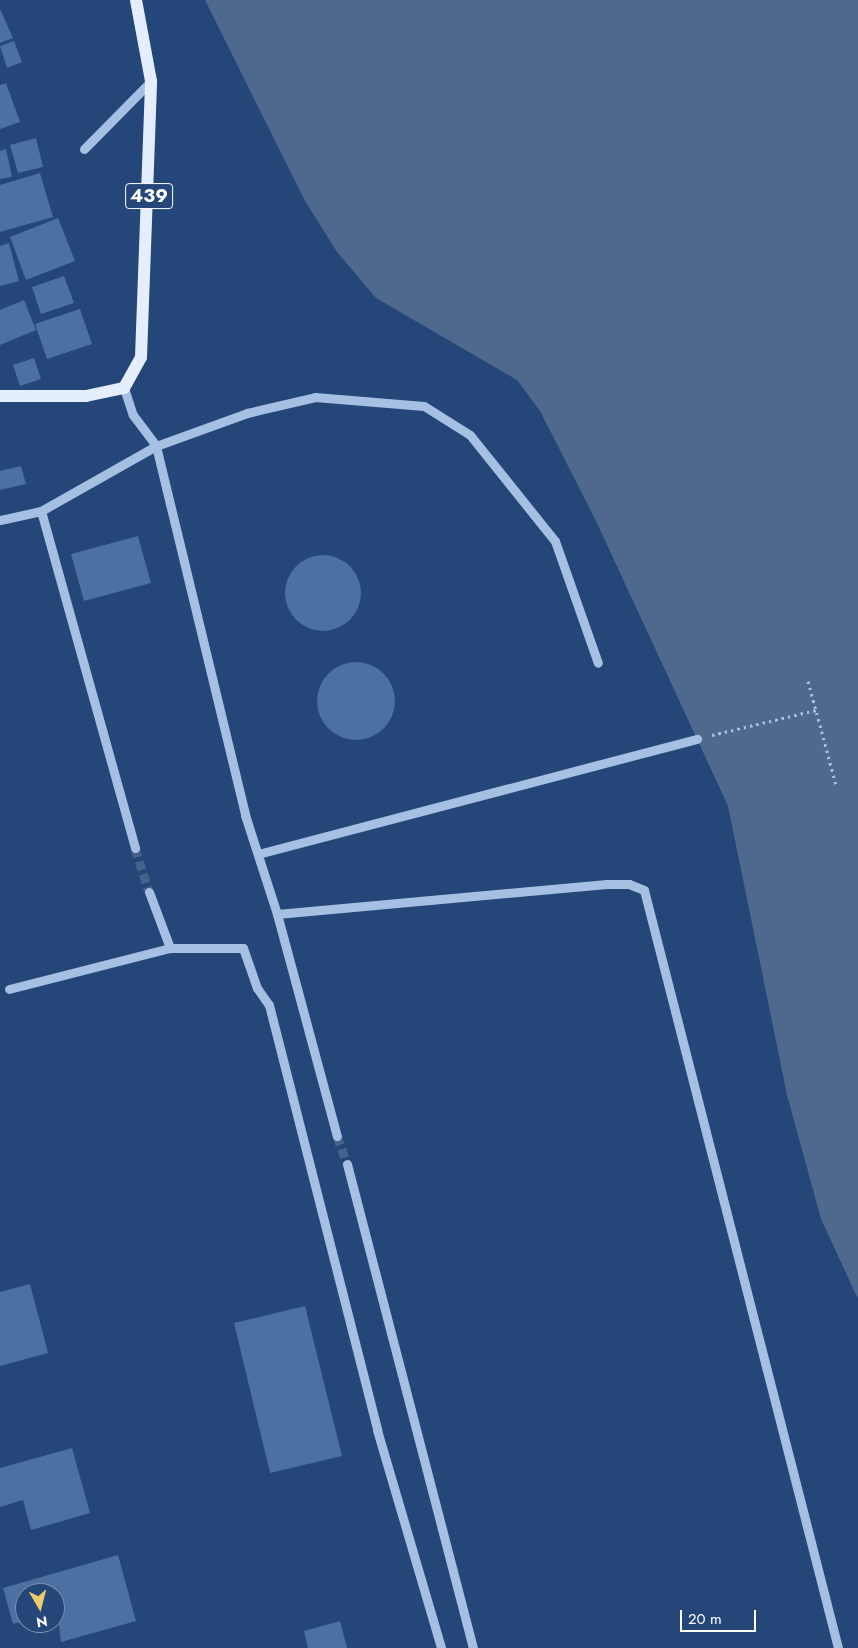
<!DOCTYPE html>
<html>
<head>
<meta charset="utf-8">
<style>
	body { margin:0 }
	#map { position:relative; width:858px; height:1648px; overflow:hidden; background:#244678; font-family:Jost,sans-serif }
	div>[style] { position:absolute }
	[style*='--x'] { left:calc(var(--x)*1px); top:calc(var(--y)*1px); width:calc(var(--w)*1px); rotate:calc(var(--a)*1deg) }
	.water>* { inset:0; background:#4f688d }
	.building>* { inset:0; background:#4c70a2 }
	.round { border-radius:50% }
	.minor-tunnel>* { height:9px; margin-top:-4.5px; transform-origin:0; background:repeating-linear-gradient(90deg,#45628c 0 9px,transparent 0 13.5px) }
	.path>* { height:3px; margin-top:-1.5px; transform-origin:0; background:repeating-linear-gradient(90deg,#a6c0e3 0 2.5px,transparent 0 6.5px) }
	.minor>* { height:9px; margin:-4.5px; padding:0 4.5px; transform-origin:4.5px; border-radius:4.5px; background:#a6c0e3 }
	.major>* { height:12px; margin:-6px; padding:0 6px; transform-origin:6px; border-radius:6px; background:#e5eefc }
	span { translate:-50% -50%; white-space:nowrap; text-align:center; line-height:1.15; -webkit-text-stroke:4px #244678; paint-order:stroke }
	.shield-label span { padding:1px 4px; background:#244678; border:1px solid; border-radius:4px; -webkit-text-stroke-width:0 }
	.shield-label { font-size:19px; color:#fff; font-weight:700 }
	.north { position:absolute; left:15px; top:1583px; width:50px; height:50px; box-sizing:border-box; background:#244678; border:1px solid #7c90ae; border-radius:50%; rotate:172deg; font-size:14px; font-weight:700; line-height:20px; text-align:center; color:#fff }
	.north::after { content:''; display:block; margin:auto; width:18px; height:22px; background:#edcb6a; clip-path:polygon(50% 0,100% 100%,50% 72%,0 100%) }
	.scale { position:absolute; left:680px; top:1610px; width:76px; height:22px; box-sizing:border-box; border:2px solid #fff; border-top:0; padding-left:6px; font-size:15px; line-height:18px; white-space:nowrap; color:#fff; -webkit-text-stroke:4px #244678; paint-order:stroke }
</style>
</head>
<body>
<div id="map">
	<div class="water">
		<i style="clip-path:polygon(205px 0,858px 0,858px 1299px,821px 1219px,787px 1095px,728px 806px,596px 521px,540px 411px,517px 380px,376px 298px,337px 252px,305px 201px)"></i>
	</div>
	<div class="building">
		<i style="clip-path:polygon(0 9px,13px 38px,0 43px)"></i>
		<i style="clip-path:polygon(14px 41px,22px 62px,7px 68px,0 46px)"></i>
		<i style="clip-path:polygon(6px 83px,20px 122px,0 129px,0 85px)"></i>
		<i style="clip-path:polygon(36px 138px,43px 167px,18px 173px,10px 145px)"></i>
		<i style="clip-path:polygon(6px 149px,12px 177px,0 179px,0 151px)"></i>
		<i style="clip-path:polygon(40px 173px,53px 217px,0 232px,0 185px)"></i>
		<i style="clip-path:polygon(58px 218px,75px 261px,26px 280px,10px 237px)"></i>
		<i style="clip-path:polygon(9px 243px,19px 281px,0 286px,0 246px)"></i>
		<i style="clip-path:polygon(64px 276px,74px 303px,41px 314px,32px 287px)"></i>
		<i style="clip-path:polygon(24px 300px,36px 330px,0 345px,0 310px)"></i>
		<i style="clip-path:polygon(80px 309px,92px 344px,47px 359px,35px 324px)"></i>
		<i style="clip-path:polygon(34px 358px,41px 379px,20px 386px,13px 365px)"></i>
		<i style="clip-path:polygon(21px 466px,26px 484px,0 490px,0 471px)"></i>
		<i style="clip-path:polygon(138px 536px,151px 583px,84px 601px,71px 554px)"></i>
		<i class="round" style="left:285px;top:555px;width:76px;height:76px"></i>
		<i class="round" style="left:317px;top:662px;width:78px;height:78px"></i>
		<i style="clip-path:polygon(30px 1284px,48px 1353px,0 1366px,0 1292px)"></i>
		<i style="clip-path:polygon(305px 1306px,342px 1456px,270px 1473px,234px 1323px)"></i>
		<i style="clip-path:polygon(72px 1448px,90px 1513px,31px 1530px,23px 1500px,0 1507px,0 1468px)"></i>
		<i style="clip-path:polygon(118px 1555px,136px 1621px,61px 1642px,55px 1593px,25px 1593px,25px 1621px,13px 1624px,3px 1588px)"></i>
		<i style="clip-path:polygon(340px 1621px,347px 1648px,308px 1648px,304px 1631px)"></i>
	</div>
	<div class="minor-tunnel">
		<i style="--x:135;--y:848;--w:46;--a:72.3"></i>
		<i style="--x:337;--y:1136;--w:30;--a:70"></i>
	</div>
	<div class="path">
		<i style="--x:808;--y:681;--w:108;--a:74.9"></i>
		<i style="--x:712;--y:735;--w:107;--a:-13.5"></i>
	</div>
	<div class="minor">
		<i style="--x:84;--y:149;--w:95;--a:-45.4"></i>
		<i style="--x:124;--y:388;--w:28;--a:72"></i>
		<i style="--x:133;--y:415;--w:39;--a:53"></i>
		<i style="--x:156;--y:446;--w:380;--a:76.4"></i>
		<i style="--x:245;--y:815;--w:104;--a:72.1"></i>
		<i style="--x:277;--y:914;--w:230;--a:74.9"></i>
		<i style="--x:41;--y:511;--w:350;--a:74.4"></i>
		<i style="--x:0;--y:520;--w:42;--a:-12.4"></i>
		<i style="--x:41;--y:511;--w:132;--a:-29.5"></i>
		<i style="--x:156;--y:446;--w:97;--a:-19.9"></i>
		<i style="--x:247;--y:413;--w:70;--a:-13.2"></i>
		<i style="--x:315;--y:397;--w:109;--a:4.7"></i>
		<i style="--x:424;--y:406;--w:54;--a:32.2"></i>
		<i style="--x:470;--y:435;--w:136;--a:51.3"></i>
		<i style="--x:555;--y:541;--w:129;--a:70.6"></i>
		<i style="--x:258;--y:854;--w:454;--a:-14.7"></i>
		<i style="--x:149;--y:892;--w:60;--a:69.4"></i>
		<i style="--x:277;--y:914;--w:331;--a:-5.2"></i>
		<i style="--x:607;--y:884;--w:22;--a:0"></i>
		<i style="--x:629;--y:884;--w:16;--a:22"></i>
		<i style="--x:644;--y:890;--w:782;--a:75.64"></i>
		<i style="--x:9;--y:989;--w:166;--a:-14.3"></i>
		<i style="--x:170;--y:948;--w:73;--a:0"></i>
		<i style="--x:243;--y:948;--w:42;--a:70.7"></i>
		<i style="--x:257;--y:988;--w:21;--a:55"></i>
		<i style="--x:269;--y:1005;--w:439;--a:75.7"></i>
		<i style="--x:377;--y:1430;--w:227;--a:73.6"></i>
		<i style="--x:347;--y:1164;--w:500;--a:75.41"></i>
	</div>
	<div class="major">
		<i style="--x:0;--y:396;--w:86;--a:0"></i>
		<i style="--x:86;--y:396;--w:39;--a:-12"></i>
		<i style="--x:124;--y:388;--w:35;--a:-61"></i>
		<i style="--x:141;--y:357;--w:276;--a:-87.9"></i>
		<i style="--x:151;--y:81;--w:82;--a:-100.5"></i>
	</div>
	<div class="shield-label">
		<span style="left:149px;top:196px">439</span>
	</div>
	<div class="north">N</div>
	<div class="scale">20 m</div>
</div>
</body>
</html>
